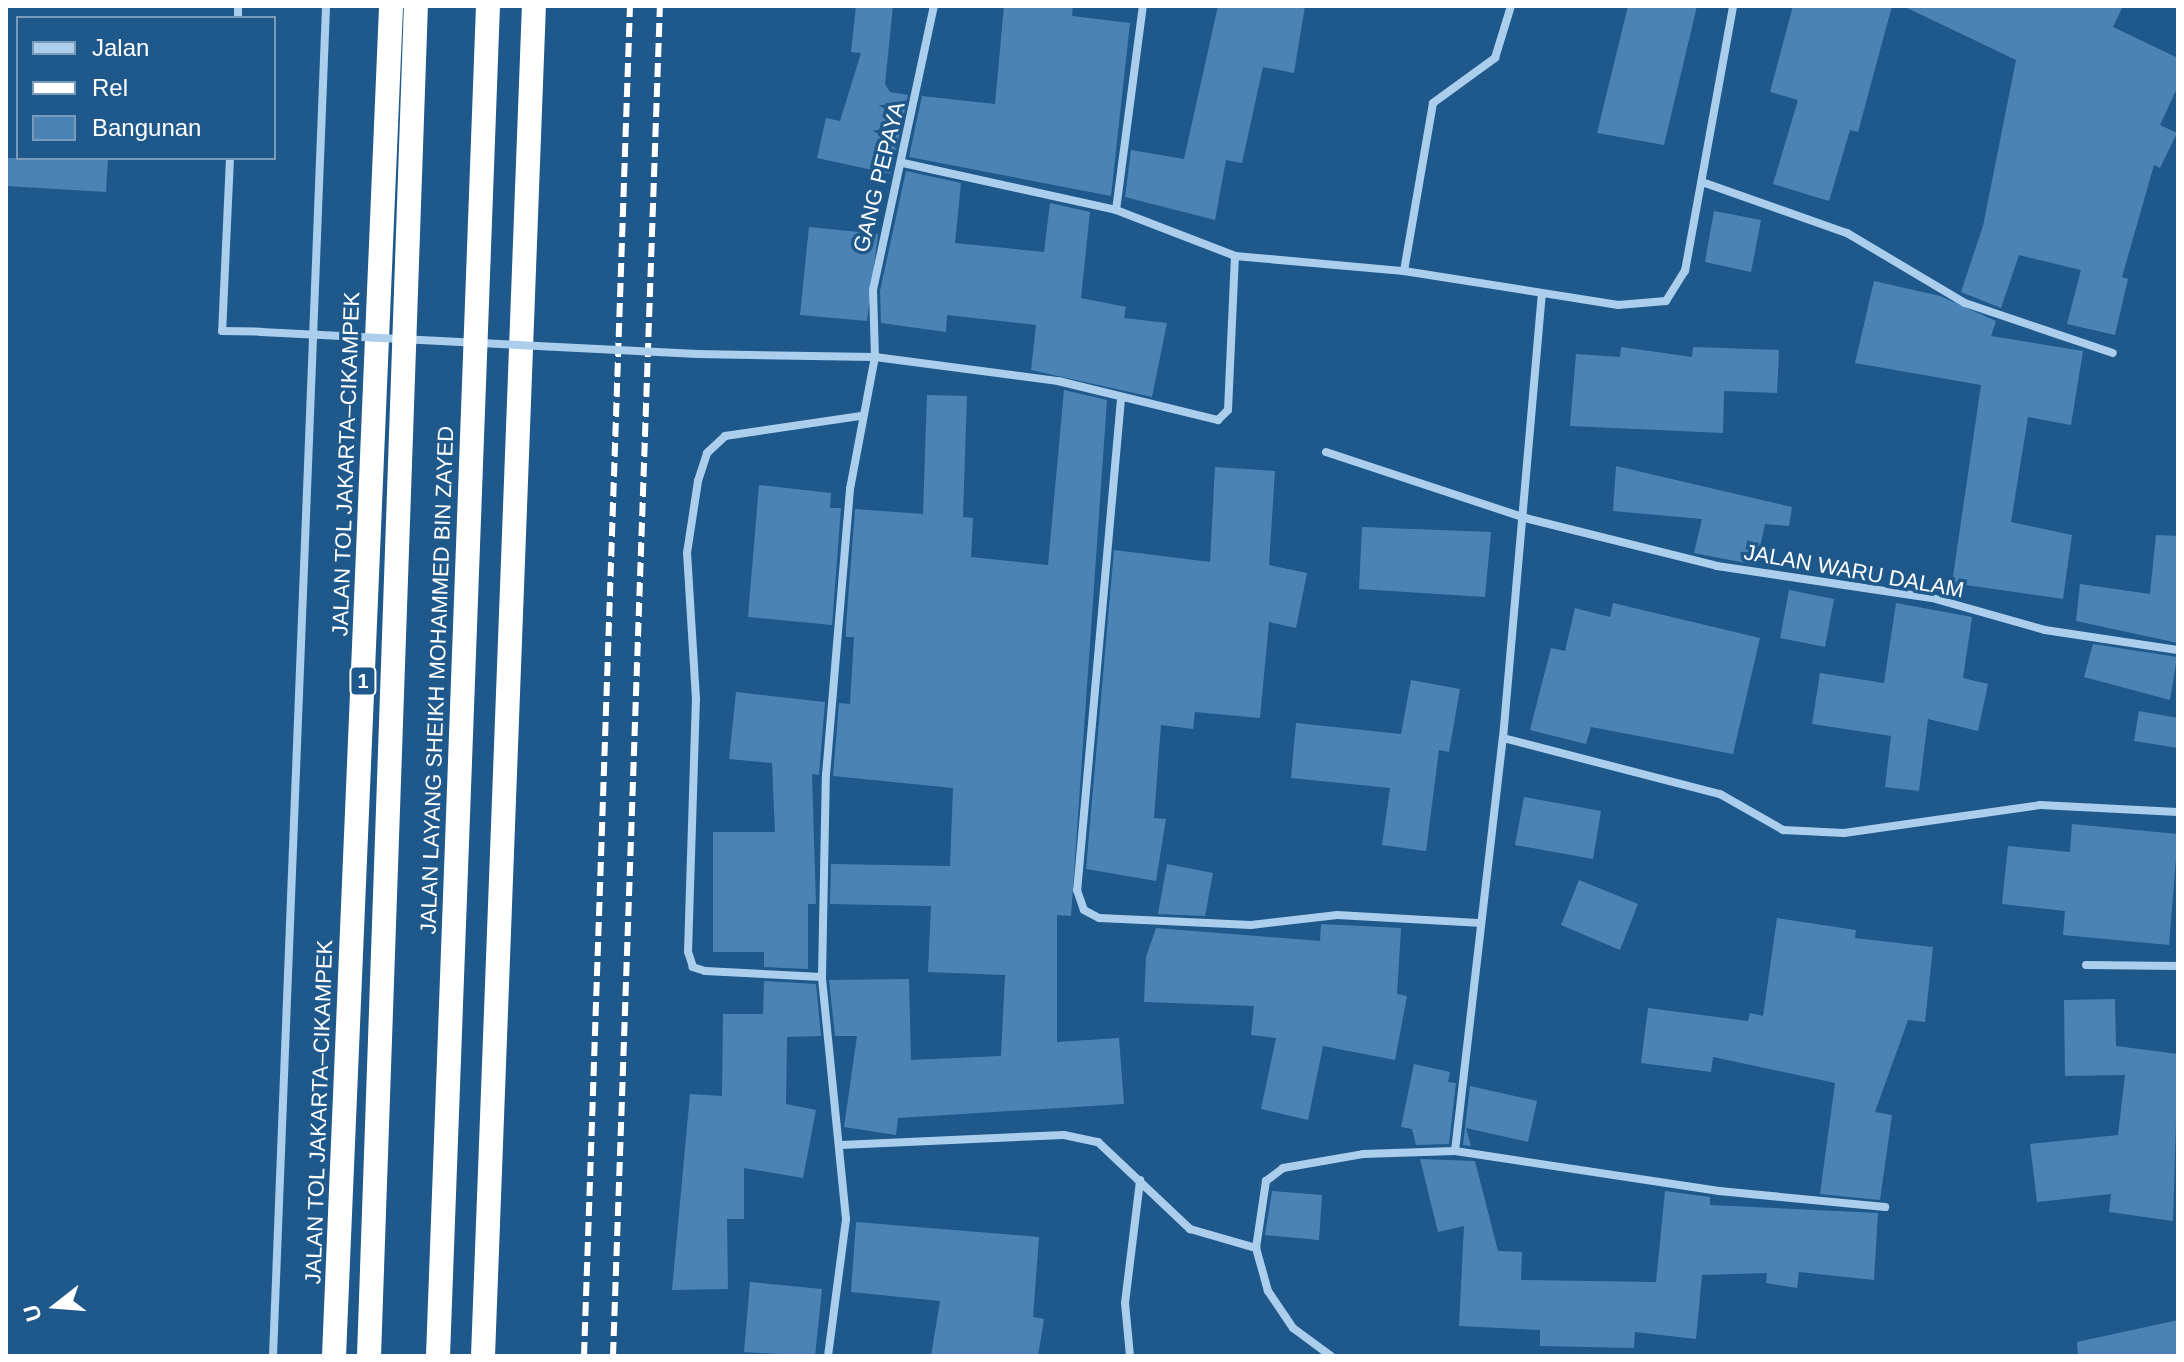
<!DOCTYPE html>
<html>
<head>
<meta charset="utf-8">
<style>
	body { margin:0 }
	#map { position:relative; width:2184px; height:1362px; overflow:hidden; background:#1f588b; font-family:Arial,sans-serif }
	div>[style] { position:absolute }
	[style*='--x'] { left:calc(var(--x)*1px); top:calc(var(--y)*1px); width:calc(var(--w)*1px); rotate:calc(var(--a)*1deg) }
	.building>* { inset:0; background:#4b84b4 }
	.street>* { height:8px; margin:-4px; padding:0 4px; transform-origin:4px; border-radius:4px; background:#abceec }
	.highway>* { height:24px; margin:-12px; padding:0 12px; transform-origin:12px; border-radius:12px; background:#fff }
	.rail>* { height:6px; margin-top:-3px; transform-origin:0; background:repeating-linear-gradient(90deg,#fff 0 14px,transparent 0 20px) }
	.street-bridge>* { height:8px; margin:-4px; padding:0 4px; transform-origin:4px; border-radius:4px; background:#abceec }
	.highway-bridge>* { height:24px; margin:-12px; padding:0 12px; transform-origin:12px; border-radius:12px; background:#fff }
	span { translate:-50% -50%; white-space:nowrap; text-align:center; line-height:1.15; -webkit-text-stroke:7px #1f588b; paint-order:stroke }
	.shield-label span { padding:2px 6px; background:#1f588b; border:2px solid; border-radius:6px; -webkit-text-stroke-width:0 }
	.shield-label { font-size:20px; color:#fff; font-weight:700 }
	.street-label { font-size:22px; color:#fff }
	.frame { position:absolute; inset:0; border:8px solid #fff; pointer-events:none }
	.legend { position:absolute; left:16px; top:16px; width:260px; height:144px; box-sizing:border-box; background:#1f588b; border:2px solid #799bb9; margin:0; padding:10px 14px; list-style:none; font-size:24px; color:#fff }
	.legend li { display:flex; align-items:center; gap:16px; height:40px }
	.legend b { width:40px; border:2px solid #799bb9 }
	.north { position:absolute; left:16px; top:1266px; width:80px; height:80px; -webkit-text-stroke:6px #1f588b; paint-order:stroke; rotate:253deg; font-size:22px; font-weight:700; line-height:32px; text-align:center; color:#fff }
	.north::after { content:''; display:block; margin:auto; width:28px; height:36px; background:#fff; clip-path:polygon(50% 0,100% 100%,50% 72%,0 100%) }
</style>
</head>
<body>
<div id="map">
	<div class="building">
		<i style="clip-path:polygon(856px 6px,893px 6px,885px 84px,890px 92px,908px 95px,891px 174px,817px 158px,826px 118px,840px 121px,861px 53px,851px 52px)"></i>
		<i style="clip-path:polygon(1004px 6px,1073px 6px,1072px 16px,1130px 23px,1111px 196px,909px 157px,922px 96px,995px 104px)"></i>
		<i style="clip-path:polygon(1218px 6px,1305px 6px,1294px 73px,1263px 67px,1242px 163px,1226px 160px,1215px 220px,1125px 197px,1131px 150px,1184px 159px)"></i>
		<i style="clip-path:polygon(1628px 6px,1697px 6px,1664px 145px,1597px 133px)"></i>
		<i style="clip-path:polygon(1793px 6px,1892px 6px,1858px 132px,1850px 130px,1829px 201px,1773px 184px,1798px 100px,1770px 92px)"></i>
		<i style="clip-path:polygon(1903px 6px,2123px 6px,2113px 27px,2178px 58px,2178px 86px,2160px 125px,2177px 133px,2160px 168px,2154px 165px,2122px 277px,2128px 279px,2115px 335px,2067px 324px,2081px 270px,2019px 255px,2001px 308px,1961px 292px,1983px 226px,2016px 60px)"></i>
		<i style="clip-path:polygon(6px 158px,108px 158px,106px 192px,6px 186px)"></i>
		<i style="clip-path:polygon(906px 171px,961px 183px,955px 243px,1044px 252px,1050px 203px,1090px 212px,1081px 298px,1126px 307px,1124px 318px,1167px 323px,1152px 397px,1031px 370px,1036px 325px,947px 315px,946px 332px,881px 323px,880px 291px)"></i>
		<i style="clip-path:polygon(1714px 211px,1761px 220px,1751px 272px,1705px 262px)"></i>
		<i style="clip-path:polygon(809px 227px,878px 234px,867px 321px,800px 315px)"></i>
		<i style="clip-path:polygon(1874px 281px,1940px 296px,1996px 321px,1991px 336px,2083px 351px,2071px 425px,2028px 417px,2011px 522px,2072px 535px,2063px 599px,1952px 583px,1981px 385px,1855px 363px)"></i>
		<i style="clip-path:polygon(1621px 347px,1692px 357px,1693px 347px,1779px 350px,1777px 393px,1724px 391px,1723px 433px,1570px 426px,1576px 354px,1620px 357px)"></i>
		<i style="clip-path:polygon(1064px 390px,1107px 400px,1071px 916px,1057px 915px,1057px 1042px,1119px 1038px,1124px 1104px,898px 1118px,896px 1135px,844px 1127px,857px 1036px,835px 1036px,829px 980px,909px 979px,911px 1060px,1001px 1056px,1005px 975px,928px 972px,931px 906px,830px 904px,831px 864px,950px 866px,953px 788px,833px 776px,839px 703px,850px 704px,854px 637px,846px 637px,846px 626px,855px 509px,923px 514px,927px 395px,967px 396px,963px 517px,973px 518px,971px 557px,1048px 565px)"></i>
		<i style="clip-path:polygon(1616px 466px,1792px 507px,1789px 526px,1765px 524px,1756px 565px,1694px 553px,1702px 519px,1613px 511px)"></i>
		<i style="clip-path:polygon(1215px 467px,1275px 471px,1269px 565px,1307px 573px,1296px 628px,1269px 622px,1260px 718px,1195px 712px,1193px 729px,1161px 725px,1154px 818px,1166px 819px,1156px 881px,1086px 869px,1114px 550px,1210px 562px)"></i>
		<i style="clip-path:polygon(759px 485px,831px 493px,830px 508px,841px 508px,832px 625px,748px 617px)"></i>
		<i style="clip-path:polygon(1362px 527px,1491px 532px,1485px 597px,1359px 589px)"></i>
		<i style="clip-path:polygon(2156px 535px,2178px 536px,2178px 643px,2076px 621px,2080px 584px,2150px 594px)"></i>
		<i style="clip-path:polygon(1789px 590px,1834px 599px,1825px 647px,1780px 638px)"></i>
		<i style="clip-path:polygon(1613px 603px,1760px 638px,1733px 754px,1591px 727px,1586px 744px,1530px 730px,1551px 648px,1565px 651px,1575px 608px,1610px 617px)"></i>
		<i style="clip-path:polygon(1896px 603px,1972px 617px,1963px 678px,1988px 684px,1978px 731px,1928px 719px,1919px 791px,1885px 787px,1891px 736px,1812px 724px,1820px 673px,1884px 683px)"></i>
		<i style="clip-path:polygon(2093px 644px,2177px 657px,2170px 700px,2084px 677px)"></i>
		<i style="clip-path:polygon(1411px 680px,1460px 689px,1449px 752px,1439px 750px,1426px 851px,1382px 845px,1390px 788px,1291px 778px,1296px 723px,1401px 734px)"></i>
		<i style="clip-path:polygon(736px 692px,825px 702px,819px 775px,812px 774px,816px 904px,808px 904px,808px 969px,764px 967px,764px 952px,713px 952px,713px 832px,775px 832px,772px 763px,729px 759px)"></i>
		<i style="clip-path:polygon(2139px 711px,2178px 718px,2178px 748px,2134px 741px)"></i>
		<i style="clip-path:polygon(1524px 797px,1601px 811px,1593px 859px,1515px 845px)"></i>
		<i style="clip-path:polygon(2072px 824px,2178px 834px,2169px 945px,2063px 935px,2065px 911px,2002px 904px,2008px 846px,2070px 852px)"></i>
		<i style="clip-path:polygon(1167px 864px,1213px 873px,1205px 916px,1158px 914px)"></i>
		<i style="clip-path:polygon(1579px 880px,1638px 904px,1620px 950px,1561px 925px)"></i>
		<i style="clip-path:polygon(1777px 918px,1856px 930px,1855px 938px,1933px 947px,1925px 1022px,1908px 1020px,1875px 1112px,1892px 1115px,1880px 1200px,1820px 1194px,1835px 1083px,1713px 1057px,1711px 1072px,1641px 1063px,1648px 1008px,1748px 1021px,1750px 1013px,1763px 1016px)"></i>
		<i style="clip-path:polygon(1321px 924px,1401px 928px,1397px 994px,1407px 996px,1395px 1060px,1323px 1046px,1308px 1120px,1261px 1109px,1276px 1038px,1251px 1035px,1254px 1006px,1144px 1002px,1146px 957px,1156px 928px,1320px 941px)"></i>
		<i style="clip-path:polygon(764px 981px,816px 984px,821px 1036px,787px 1037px,786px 1104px,816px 1110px,803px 1178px,744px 1168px,744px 1219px,727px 1219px,728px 1289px,672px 1290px,690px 1094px,722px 1096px,723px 1014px,763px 1014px)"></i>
		<i style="clip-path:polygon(2115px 999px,2116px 1046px,2178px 1054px,2173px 1221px,2109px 1212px,2111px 1194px,2037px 1202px,2030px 1144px,2118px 1135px,2125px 1075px,2065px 1076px,2064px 1000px)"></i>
		<i style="clip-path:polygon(1414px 1064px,1450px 1072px,1448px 1082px,1456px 1083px,1449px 1144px,1416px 1145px,1412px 1129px,1401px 1127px)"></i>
		<i style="clip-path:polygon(1470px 1086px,1537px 1101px,1528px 1142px,1466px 1128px,1471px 1146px,1463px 1145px)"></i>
		<i style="clip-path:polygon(1420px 1159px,1475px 1161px,1498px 1251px,1522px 1252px,1521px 1280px,1656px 1282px,1665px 1191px,1710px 1197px,1710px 1205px,1878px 1213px,1874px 1280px,1799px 1272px,1797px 1288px,1766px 1283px,1767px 1273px,1702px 1275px,1696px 1339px,1635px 1332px,1634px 1348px,1540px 1346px,1540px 1330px,1459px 1326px,1464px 1226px,1438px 1232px)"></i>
		<i style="clip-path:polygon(1272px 1191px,1322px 1195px,1319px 1240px,1265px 1235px)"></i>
		<i style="clip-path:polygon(856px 1222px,1039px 1237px,1033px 1317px,1044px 1319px,1038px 1356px,931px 1356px,940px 1301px,851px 1292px)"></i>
		<i style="clip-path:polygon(750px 1282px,822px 1289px,815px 1356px,744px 1352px)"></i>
		<i style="clip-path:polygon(2178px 1320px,2178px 1356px,2078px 1356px,2077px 1342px)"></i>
	</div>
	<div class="street">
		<i style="--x:238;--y:18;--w:12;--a:-90"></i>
		<i style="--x:230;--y:158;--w:173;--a:92.6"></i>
		<i style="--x:222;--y:331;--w:39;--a:1"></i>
		<i style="--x:903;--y:163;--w:218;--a:12.4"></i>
		<i style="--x:1116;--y:210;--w:128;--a:21.1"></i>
		<i style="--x:1235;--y:256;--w:170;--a:5.1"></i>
		<i style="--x:1404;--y:271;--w:217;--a:9"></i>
		<i style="--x:1618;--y:305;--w:48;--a:-4.8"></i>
		<i style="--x:1666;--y:301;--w:36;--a:-58"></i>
		<i style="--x:1685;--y:271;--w:269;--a:-79.7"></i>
		<i style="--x:1702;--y:182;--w:154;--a:19.4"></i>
		<i style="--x:1847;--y:233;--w:137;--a:30.7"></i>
		<i style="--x:1965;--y:303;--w:156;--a:18.7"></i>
		<i style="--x:1116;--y:210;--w:206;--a:-82.5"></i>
		<i style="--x:1404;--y:271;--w:170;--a:-80.2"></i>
		<i style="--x:1433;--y:103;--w:77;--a:-36"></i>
		<i style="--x:1495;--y:58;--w:54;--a:-72.9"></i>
		<i style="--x:697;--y:354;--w:178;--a:1"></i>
		<i style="--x:875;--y:357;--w:185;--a:7.5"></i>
		<i style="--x:1058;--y:381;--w:165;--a:13.7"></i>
		<i style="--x:1218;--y:420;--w:14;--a:-45"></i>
		<i style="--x:1228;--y:410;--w:154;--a:-87.4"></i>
		<i style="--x:1121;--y:399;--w:493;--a:95.1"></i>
		<i style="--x:1077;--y:890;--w:21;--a:71"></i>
		<i style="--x:1084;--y:910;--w:17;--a:28"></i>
		<i style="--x:1099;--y:918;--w:152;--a:2.6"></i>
		<i style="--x:1251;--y:925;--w:87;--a:-6.6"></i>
		<i style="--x:1337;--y:915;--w:141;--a:3.2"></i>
		<i style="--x:1326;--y:452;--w:210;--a:18.3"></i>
		<i style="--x:1525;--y:518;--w:198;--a:14"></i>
		<i style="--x:1717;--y:566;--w:217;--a:8.5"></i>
		<i style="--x:1932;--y:598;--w:117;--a:15.8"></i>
		<i style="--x:2045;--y:630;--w:134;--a:8.6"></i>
		<i style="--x:1503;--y:738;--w:224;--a:14.5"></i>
		<i style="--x:1720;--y:794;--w:73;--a:29.7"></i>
		<i style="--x:1783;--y:830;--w:61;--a:2.8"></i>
		<i style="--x:1844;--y:833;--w:198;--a:-8.1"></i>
		<i style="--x:2040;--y:805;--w:138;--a:2.9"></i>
		<i style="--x:2086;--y:965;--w:92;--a:0.6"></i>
		<i style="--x:822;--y:977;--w:117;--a:-177.1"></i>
		<i style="--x:705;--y:971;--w:13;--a:-162"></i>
		<i style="--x:693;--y:967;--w:16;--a:-108"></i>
		<i style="--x:688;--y:952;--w:253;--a:-88.2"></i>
		<i style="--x:696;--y:699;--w:146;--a:-93.5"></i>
		<i style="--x:687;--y:553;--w:73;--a:-81.3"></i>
		<i style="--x:698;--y:481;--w:29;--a:-72"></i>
		<i style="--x:707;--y:453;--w:25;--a:-43"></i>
		<i style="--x:725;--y:436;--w:136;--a:-8.4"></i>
		<i style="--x:841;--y:1145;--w:223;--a:-2.6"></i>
		<i style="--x:1064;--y:1135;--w:35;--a:12"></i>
		<i style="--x:1098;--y:1142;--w:127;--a:43.4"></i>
		<i style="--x:1190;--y:1229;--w:69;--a:16.1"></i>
		<i style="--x:1455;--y:1151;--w:416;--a:-83.4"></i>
		<i style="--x:1503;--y:738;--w:444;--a:-85"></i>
		<i style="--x:273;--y:1356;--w:1351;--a:-87.75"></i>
		<i style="--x:828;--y:1356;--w:138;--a:-82.5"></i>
		<i style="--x:846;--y:1219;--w:243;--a:-95.7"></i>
		<i style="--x:822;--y:977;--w:202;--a:-88.9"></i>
		<i style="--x:826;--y:775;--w:287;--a:-85.2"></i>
		<i style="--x:850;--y:489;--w:134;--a:-79.3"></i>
		<i style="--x:875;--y:357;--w:67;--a:-91.7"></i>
		<i style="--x:873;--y:290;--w:290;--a:-77.9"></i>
		<i style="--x:1130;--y:1356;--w:53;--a:-95.4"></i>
		<i style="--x:1125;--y:1303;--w:124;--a:-83"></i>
		<i style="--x:1331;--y:1356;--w:47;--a:-143.6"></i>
		<i style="--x:1293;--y:1328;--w:45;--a:-124"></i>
		<i style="--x:1268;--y:1291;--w:45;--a:-105.6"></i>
		<i style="--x:1256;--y:1248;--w:68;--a:-81.5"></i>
		<i style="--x:1266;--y:1181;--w:21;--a:-37"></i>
		<i style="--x:1283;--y:1168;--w:81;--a:-9.9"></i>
		<i style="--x:1363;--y:1154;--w:92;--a:-1.9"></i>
		<i style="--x:1455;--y:1151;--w:267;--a:8.6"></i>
		<i style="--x:1719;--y:1191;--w:167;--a:5.5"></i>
	</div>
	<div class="highway">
		<i style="--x:334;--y:1356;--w:1351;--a:-87.58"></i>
		<i style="--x:483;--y:1356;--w:1351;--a:-87.84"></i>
	</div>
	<div class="rail">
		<i style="--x:584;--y:1356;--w:1351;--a:-88.05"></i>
		<i style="--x:613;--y:1356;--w:1351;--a:-88.01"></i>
	</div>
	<div class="street-bridge">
		<i style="--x:261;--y:332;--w:437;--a:2.9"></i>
	</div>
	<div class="highway-bridge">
		<i style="--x:369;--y:1356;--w:1351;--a:-88.01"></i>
		<i style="--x:438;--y:1356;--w:1351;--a:-87.88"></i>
	</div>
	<div class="shield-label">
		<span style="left:363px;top:681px">1</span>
	</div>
	<div class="street-label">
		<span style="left:879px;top:177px;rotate:-76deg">GANG PEPAYA</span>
		<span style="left:346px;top:464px;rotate:-88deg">JALAN TOL JAKARTA–CIKAMPEK</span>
		<span style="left:1854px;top:571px;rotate:10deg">JALAN WARU DALAM</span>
		<span style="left:437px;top:680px;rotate:-88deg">JALAN LAYANG SHEIKH MOHAMMED BIN ZAYED</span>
		<span style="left:319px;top:1112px;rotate:-88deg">JALAN TOL JAKARTA–CIKAMPEK</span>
	</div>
	<div class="frame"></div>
	<ul class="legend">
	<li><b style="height:10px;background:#abceec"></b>Jalan</li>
	<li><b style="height:10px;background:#fff"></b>Rel</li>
	<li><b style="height:22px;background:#4b84b4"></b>Bangunan</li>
	</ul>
	<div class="north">U</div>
</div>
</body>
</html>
